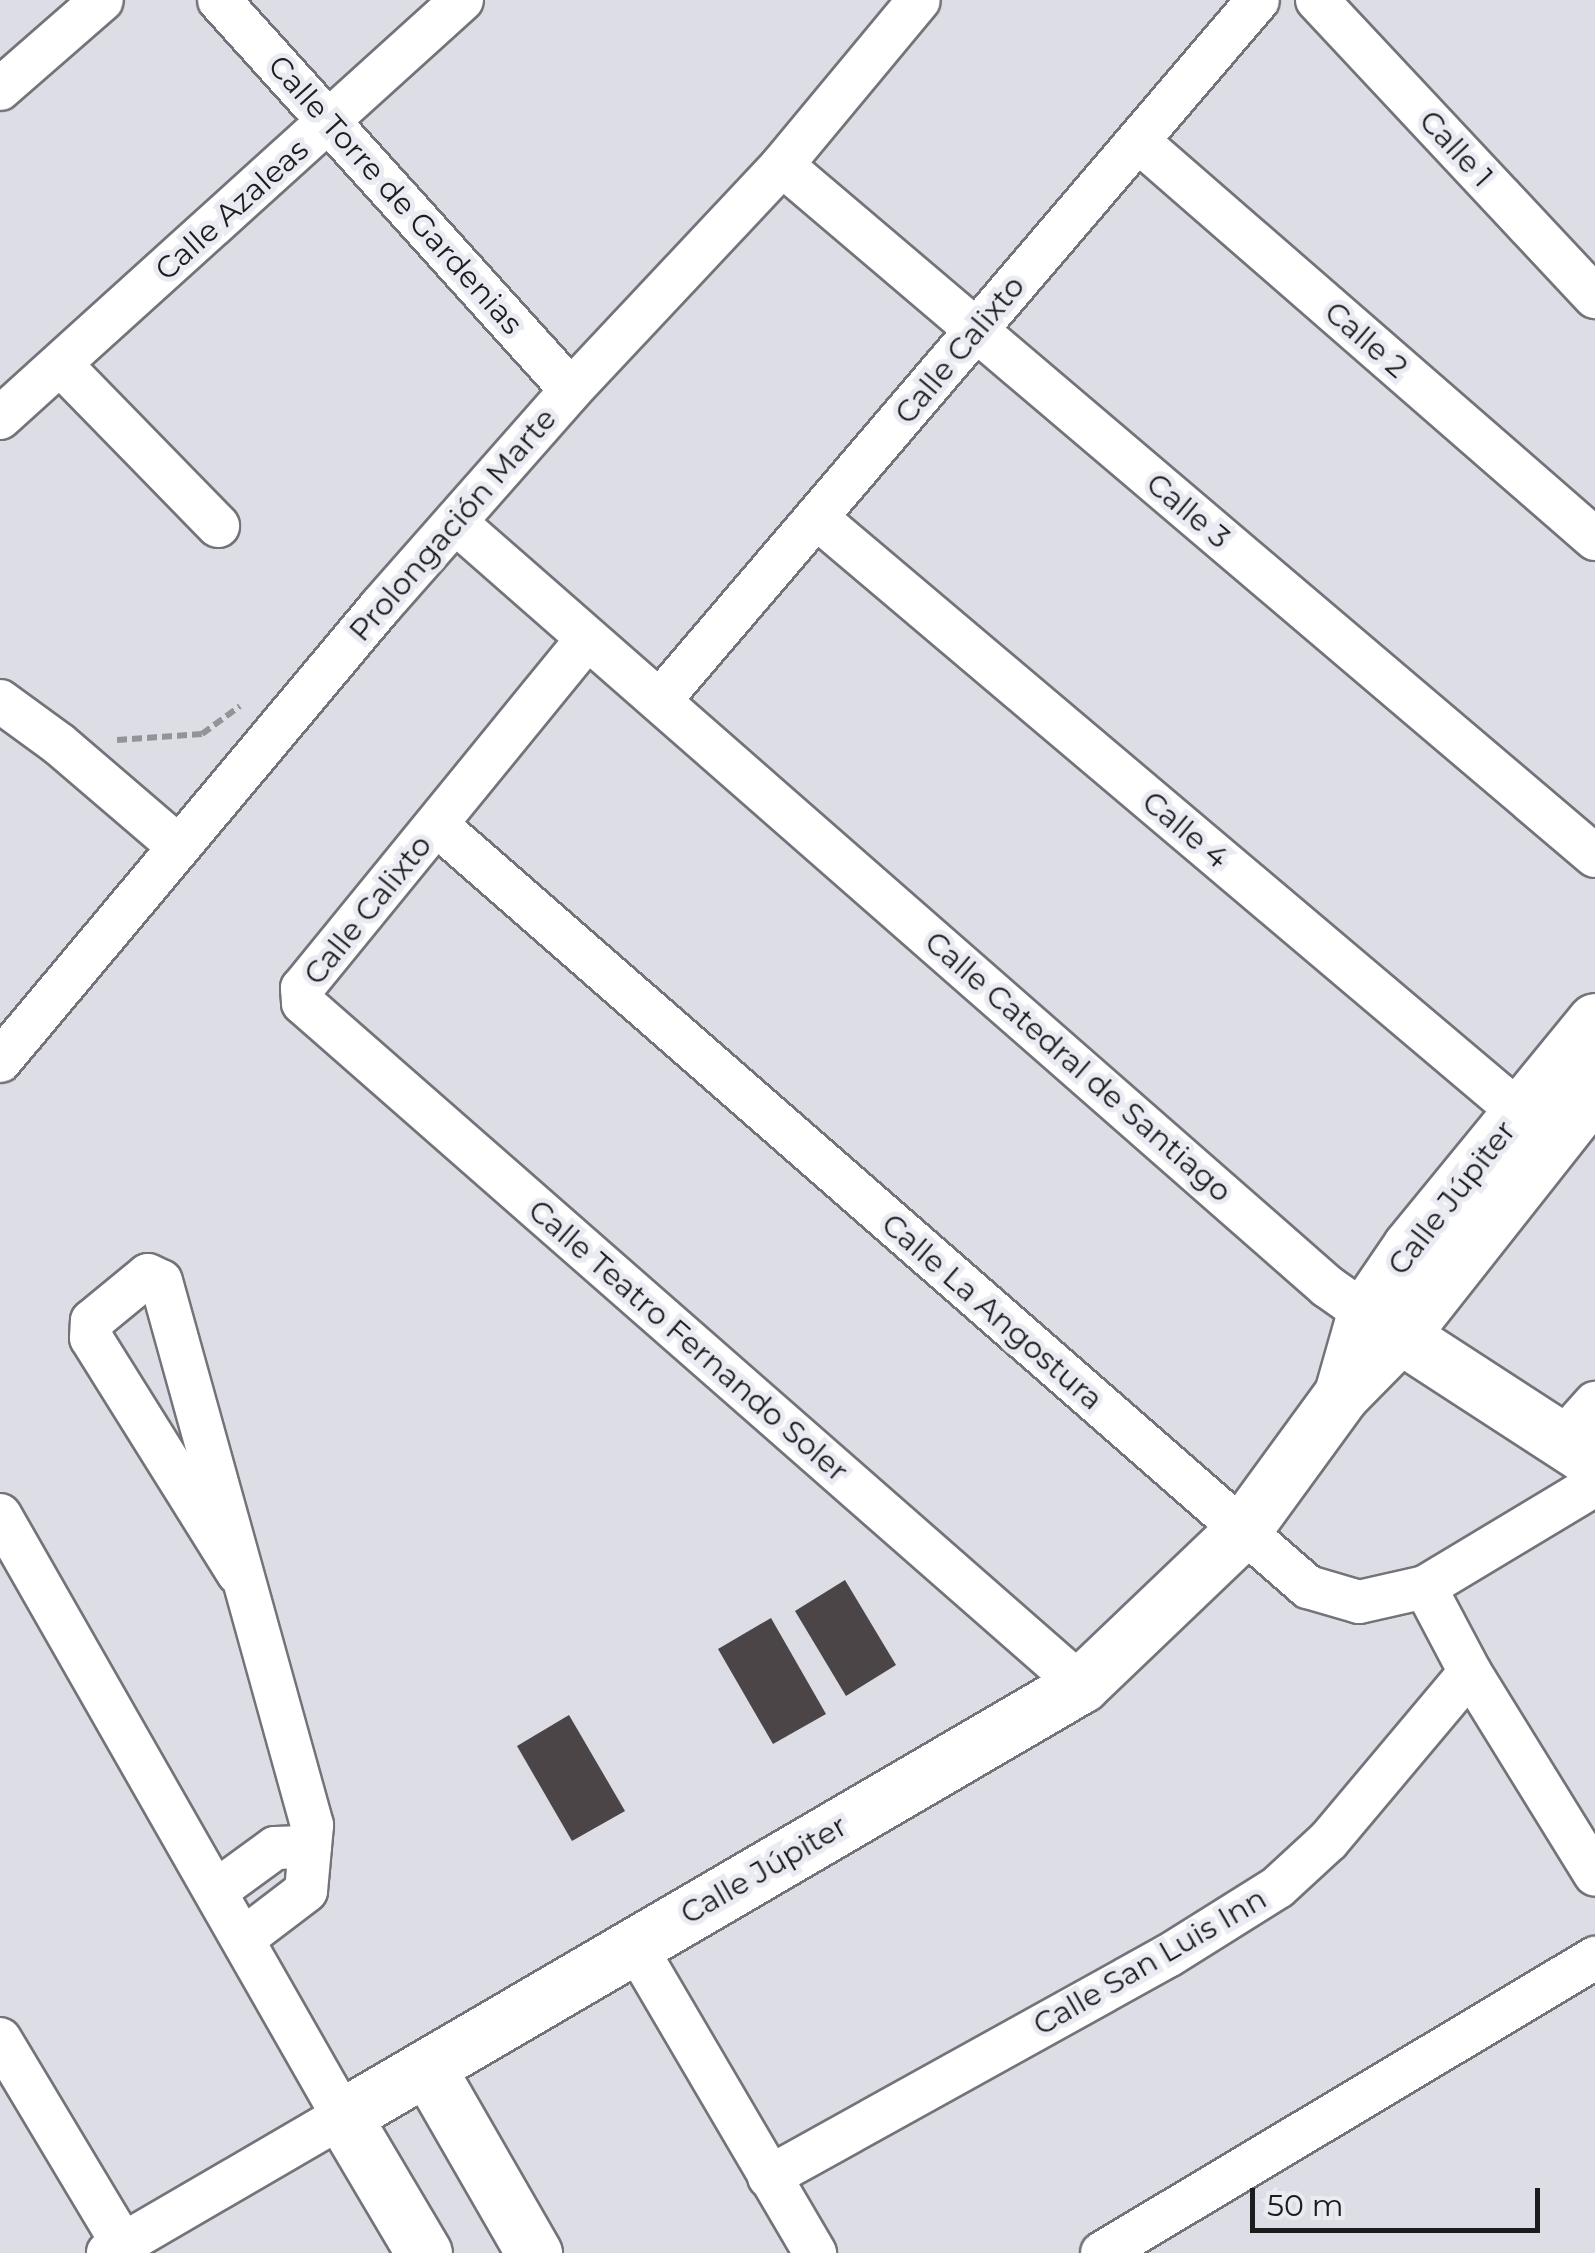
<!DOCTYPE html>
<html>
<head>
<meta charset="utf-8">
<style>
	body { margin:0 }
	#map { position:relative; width:1595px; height:2253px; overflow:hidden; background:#dddee5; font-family:Montserrat,sans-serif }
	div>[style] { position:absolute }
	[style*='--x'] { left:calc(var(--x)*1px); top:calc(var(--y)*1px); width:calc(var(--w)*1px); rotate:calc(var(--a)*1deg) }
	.building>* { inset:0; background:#4b4547 }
	.path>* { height:6px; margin-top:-3px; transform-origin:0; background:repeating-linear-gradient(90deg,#939499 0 10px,transparent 0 15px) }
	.roads { filter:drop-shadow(2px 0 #73747a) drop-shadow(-2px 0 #73747a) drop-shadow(0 2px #73747a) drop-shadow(0 -2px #73747a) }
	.street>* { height:42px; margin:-21px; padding:0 21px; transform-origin:21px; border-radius:21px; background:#fff }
	.secondary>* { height:55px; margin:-27.5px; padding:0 27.5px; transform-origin:27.5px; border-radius:27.5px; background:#fff }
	span { translate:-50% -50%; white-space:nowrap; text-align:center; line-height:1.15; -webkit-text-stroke:10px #eaebf2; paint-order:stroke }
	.street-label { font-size:30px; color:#1b1c1e }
	.scale { position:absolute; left:1250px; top:2188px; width:290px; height:45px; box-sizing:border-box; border:5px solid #1b1c1e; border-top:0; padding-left:12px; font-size:30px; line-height:35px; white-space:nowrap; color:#1b1c1e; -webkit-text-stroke:8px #eaebf2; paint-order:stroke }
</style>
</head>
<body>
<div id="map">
	<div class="building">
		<i style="clip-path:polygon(845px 1580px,896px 1665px,846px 1696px,795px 1611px)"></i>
		<i style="clip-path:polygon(771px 1618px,826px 1714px,773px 1744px,718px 1649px)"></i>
		<i style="clip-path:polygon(569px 1715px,625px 1811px,572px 1841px,517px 1746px)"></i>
	</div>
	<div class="path">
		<i style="--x:117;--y:740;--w:85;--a:-4"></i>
		<i style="--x:202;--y:734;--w:47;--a:-36.4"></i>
	</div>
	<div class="roads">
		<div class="street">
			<i style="--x:219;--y:0;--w:525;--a:47.93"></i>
			<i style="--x:1317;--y:0;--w:407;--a:46.9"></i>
			<i style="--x:0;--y:89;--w:135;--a:-41.1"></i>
			<i style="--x:1138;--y:141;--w:606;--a:41.05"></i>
			<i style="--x:782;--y:165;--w:1067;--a:40.36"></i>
			<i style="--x:61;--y:365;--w:225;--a:45.7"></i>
			<i style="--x:0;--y:418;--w:623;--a:-42.14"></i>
			<i style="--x:818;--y:519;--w:951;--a:40.22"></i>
			<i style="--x:455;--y:522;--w:1161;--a:41.23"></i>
			<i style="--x:1328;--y:1287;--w:45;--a:35.1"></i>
			<i style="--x:587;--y:639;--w:451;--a:129.2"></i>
			<i style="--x:302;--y:988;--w:15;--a:86"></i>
			<i style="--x:303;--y:1003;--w:1035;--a:41.24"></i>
			<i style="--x:661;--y:699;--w:919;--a:-49.5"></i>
			<i style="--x:0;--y:701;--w:73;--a:36.1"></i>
			<i style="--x:59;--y:744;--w:158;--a:40.6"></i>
			<i style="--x:438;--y:826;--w:1156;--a:41.18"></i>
			<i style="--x:1308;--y:1587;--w:53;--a:16.4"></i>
			<i style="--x:1359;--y:1602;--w:68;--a:-12.8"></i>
			<i style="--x:1425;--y:1587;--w:198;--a:-31"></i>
			<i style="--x:0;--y:1061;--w:592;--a:-50.07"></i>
			<i style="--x:380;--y:607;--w:289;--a:-48.6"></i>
			<i style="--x:571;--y:390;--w:308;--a:-46.8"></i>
			<i style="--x:782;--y:165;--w:214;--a:-50.3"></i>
			<i style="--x:1562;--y:1440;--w:50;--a:-48.3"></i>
			<i style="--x:0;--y:1515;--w:692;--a:60.29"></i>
			<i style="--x:343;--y:2116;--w:272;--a:149.8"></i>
			<i style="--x:238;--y:1573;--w:277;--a:-122"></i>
			<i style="--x:91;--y:1338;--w:17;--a:-87"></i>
			<i style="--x:92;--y:1321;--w:72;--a:-39.4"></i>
			<i style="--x:148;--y:1275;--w:14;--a:25"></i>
			<i style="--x:161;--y:1281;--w:565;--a:74.49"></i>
			<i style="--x:312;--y:1825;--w:66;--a:95.2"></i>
			<i style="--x:306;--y:1891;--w:79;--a:142.7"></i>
			<i style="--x:1425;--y:1587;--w:96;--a:62.1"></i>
			<i style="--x:1470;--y:1672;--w:238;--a:58.3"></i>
			<i style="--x:216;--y:1891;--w:73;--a:-36.1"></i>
			<i style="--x:275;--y:1848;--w:35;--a:-2"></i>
			<i style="--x:635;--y:1946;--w:356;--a:59.6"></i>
			<i style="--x:0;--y:2039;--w:249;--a:59.1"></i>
			<i style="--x:769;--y:2177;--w:456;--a:-29"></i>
			<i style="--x:1168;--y:1956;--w:130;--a:-32.1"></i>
			<i style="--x:1278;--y:1887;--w:69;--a:-42.7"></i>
			<i style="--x:1329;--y:1840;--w:219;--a:-50"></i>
			<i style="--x:1102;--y:2253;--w:575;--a:-30.9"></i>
		</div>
		<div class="secondary">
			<i style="--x:1372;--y:1317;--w:266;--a:33"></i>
			<i style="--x:1343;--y:1390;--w:80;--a:-74.1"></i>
			<i style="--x:1365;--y:1313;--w:80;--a:-55.7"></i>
			<i style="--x:1410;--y:1247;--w:292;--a:-50.7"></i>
			<i style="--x:427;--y:2067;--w:215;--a:60.1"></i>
			<i style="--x:424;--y:2253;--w:159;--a:-120.6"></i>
			<i style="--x:343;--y:2116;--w:855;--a:-30.29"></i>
			<i style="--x:1081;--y:1685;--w:223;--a:-43.7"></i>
			<i style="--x:1242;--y:1531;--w:170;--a:-53.9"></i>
			<i style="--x:1342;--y:1394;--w:86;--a:-45.5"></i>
			<i style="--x:1402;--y:1333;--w:311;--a:-51.7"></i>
		</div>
	</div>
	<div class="street-label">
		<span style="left:1456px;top:149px;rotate:47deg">Calle 1</span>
		<span style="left:395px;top:195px;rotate:48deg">Calle Torre de Gardenias</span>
		<span style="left:232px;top:210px;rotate:-42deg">Calle Azaleas</span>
		<span style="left:1366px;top:340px;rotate:41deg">Calle 2</span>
		<span style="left:960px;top:350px;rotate:-50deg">Calle Calixto</span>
		<span style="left:1188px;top:511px;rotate:40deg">Calle 3</span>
		<span style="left:453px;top:525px;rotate:-49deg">Prolongación Marte</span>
		<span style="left:1185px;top:830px;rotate:40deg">Calle 4</span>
		<span style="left:368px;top:910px;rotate:-51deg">Calle Calixto</span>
		<span style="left:1078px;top:1067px;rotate:41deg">Calle Catedral de Santiago</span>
		<span style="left:1452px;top:1198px;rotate:-52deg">Calle Júpiter</span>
		<span style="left:992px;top:1312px;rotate:41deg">Calle La Angostura</span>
		<span style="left:688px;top:1341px;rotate:41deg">Calle Teatro Fernando Soler</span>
		<span style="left:764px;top:1870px;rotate:-30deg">Calle Júpiter</span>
		<span style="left:1150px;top:1962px;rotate:-30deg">Calle San Luis Inn</span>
	</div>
	<div class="scale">50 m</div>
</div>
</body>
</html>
